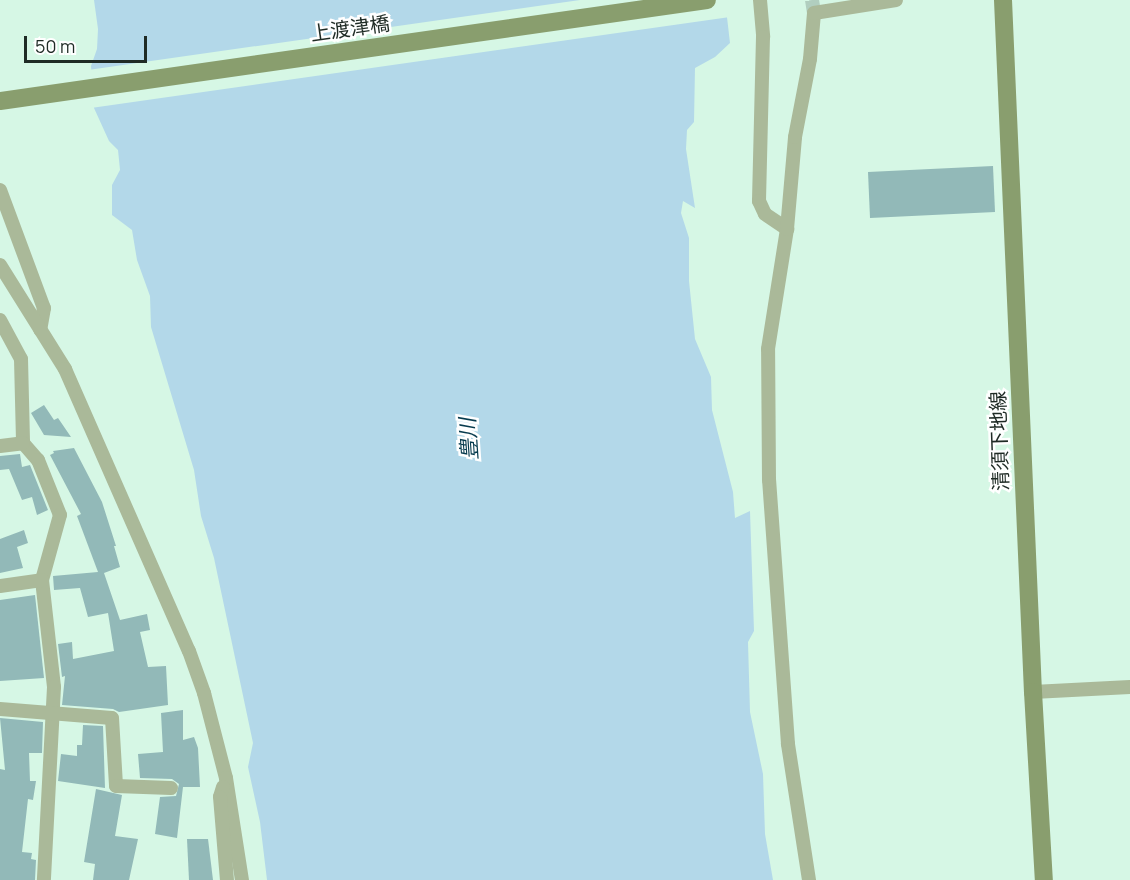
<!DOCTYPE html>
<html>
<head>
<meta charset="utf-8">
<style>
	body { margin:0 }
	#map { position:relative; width:1130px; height:880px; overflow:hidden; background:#d6f7e5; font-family:Manrope,"Noto Sans JP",sans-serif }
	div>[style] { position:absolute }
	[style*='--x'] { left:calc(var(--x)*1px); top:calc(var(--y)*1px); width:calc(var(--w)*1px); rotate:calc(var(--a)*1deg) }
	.water>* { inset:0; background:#b3d8e9 }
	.pier>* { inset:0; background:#d6f7e5 }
	.building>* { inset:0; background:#92b9b8 }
	.minor-tunnel>* { height:14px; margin-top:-7px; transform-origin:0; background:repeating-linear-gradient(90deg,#b1cebf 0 14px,transparent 0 21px) }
	.minor>* { height:14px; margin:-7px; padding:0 7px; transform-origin:7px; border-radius:7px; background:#aab999 }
	.secondary>* { height:18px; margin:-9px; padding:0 9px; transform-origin:9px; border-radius:9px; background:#899e6e }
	span { translate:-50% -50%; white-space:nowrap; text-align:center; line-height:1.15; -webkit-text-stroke:5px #fff; paint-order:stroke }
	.street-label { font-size:20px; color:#1f2b25 }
	.water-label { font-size:21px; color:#073b4e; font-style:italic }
	.scale { position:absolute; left:24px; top:36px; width:123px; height:27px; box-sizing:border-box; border:3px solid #1f2b25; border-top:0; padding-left:8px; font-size:18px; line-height:21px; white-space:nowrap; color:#1f2b25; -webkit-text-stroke:4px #fff; paint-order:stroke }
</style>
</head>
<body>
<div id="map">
	<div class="water">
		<i style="clip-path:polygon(94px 0,725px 0,730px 43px,715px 57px,695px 68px,694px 122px,687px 130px,686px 149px,695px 208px,683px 201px,681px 213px,689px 238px,689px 281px,695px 339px,711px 377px,712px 410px,733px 492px,735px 518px,750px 511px,754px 631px,748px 642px,750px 712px,763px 774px,765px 834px,773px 880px,267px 880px,260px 822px,248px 767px,253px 743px,214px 558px,201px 516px,194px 470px,151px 327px,150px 296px,137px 260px,132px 230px,112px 215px,112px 185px,120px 170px,118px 150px,109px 141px,94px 108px,91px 66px,97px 49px,98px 29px)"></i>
	</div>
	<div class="pier">
		<i style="clip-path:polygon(580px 0,728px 0,730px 17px,91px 108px,88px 70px)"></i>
	</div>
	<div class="building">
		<i style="clip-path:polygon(993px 166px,995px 212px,870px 218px,868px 172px)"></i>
		<i style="clip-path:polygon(44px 405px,54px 420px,58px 418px,71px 437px,44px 435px,31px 413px)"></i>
		<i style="clip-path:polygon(74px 448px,102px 502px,116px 546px,114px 546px,120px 567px,104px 573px,120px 620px,147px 614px,150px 630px,140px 632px,148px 667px,166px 666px,168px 705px,119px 712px,113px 709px,62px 705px,65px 676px,62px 677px,58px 644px,72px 642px,73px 659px,114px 651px,108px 613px,88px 617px,80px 588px,54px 590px,53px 576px,98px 572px,77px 516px,81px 514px,50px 455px,54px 453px,53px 451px)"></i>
		<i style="clip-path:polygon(20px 454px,22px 467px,30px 465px,48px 510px,37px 515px,32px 497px,22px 500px,9px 469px,0 470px,0 456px)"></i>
		<i style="clip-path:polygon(24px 530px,28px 543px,17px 547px,23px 568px,0 573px,0 539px)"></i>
		<i style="clip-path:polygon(35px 595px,44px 678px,0 681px,0 600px)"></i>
		<i style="clip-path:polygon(183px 710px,183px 740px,194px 737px,198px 748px,200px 787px,183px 787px,177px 838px,155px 834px,160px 797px,176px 796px,179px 784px,172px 779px,140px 778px,138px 754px,163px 752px,161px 713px)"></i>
		<i style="clip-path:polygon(0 718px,43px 722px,42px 753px,29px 753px,30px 781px,36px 781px,33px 800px,28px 799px,22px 852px,32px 853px,31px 859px,36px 860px,35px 880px,0 880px,0 769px,5px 770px)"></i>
		<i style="clip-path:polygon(83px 725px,103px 726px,105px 788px,58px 781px,61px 754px,77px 756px,77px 745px,82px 745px)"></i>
		<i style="clip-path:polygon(96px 789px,122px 795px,115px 836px,138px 839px,129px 880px,93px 880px,95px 864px,84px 862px)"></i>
		<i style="clip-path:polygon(187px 839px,208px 839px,213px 880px,189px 880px)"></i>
	</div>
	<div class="minor-tunnel">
		<i style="--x:812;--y:0;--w:13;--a:81"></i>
	</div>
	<div class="minor">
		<i style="--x:760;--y:0;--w:37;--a:85"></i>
		<i style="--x:763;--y:37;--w:164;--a:91.4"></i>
		<i style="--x:759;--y:201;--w:14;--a:65"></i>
		<i style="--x:765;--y:214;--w:27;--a:34"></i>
		<i style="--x:0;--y:190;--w:126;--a:69.6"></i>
		<i style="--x:44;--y:308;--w:22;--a:100"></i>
		<i style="--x:0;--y:265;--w:123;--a:58"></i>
		<i style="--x:65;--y:369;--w:308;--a:66.3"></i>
		<i style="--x:189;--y:651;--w:45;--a:70.3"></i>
		<i style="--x:204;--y:693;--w:88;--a:75.5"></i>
		<i style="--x:226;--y:778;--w:103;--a:81.1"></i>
		<i style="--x:0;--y:320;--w:44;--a:61.7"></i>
		<i style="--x:21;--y:359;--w:84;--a:88.6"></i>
		<i style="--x:23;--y:443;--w:23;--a:49"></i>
		<i style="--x:38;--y:460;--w:59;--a:68.2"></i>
		<i style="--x:60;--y:515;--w:67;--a:105.5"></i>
		<i style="--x:42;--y:580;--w:108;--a:83.6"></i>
		<i style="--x:54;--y:687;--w:193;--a:93"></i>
		<i style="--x:0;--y:446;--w:23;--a:-7"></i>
		<i style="--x:0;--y:586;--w:42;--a:-8.1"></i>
		<i style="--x:1033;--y:692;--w:97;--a:-3"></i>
		<i style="--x:0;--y:709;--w:112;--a:4.6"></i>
		<i style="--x:112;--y:718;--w:68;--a:86.6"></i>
		<i style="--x:116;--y:786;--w:55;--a:2.1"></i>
		<i style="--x:223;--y:787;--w:10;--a:107"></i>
		<i style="--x:220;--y:797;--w:83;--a:85.2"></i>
		<i style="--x:809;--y:880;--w:138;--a:-98.8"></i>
		<i style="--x:788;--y:744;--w:265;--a:-94.1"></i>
		<i style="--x:769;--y:480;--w:131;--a:-90.4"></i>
		<i style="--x:768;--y:349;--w:121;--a:-81"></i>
		<i style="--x:787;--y:229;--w:92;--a:-85"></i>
		<i style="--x:795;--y:137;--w:79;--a:-79.1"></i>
		<i style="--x:810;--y:59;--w:46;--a:-85"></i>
		<i style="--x:814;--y:13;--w:83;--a:-9"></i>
	</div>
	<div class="secondary">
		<i style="--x:1003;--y:0;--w:693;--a:87.52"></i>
		<i style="--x:1033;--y:692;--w:188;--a:86.7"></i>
		<i style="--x:0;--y:101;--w:714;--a:-8.13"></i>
	</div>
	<div class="street-label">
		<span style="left:350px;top:28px;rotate:-8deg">上渡津橋</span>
		<span style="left:999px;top:441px;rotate:-92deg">清須下地線</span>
	</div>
	<div class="water-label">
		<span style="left:468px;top:439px;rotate:-94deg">豊川</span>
	</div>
	<div class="scale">50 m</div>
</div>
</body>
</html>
